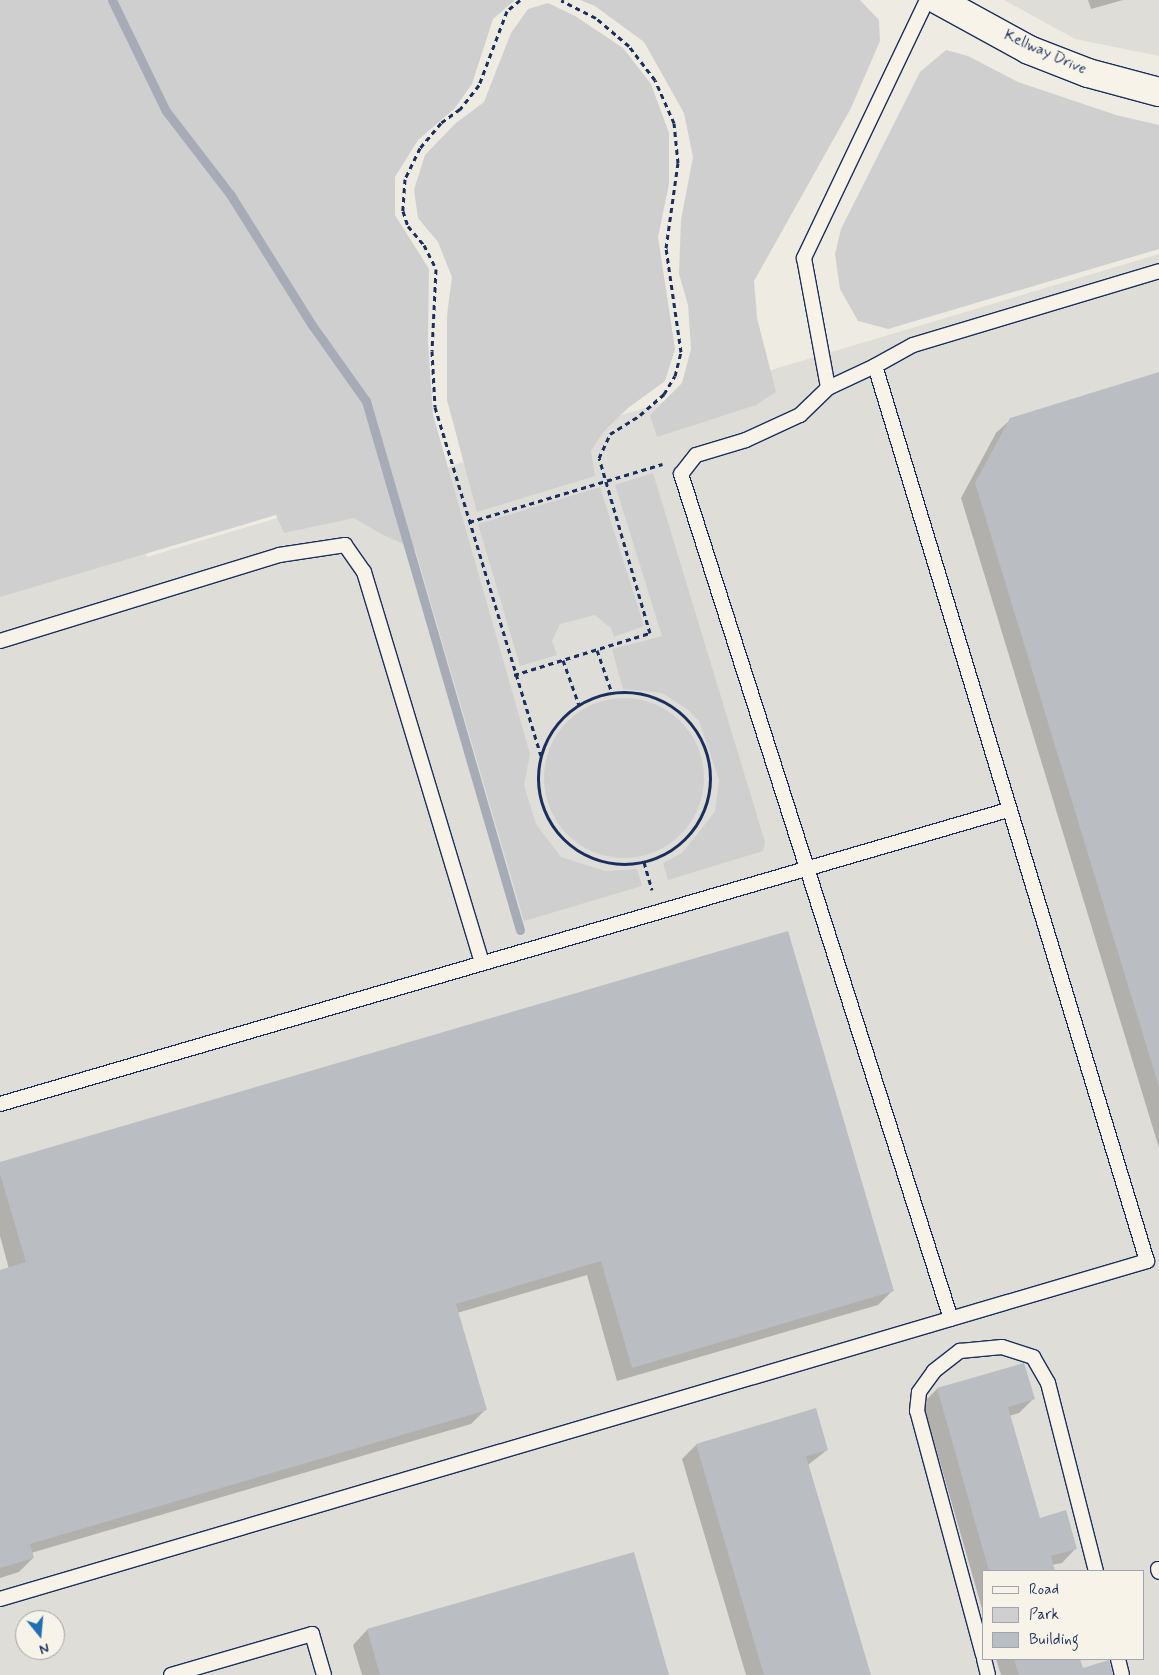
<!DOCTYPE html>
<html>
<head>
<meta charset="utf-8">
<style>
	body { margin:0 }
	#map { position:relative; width:1159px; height:1675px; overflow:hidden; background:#eeebe2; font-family:Mynerve,sans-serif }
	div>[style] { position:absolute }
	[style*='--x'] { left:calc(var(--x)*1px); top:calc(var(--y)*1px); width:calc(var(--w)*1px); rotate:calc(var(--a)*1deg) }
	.built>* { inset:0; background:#deddd8 }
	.green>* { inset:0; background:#cfcfcf }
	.round { border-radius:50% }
	.shadow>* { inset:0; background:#0003 }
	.stream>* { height:9px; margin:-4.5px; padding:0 4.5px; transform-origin:4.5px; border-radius:4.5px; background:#a6abb5 }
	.building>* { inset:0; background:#babdc2 }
	.path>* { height:3px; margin-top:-1.5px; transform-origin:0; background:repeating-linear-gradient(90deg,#1b2f5e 0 5px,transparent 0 9px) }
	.path>.ring { margin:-1.5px; padding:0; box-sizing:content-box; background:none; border:3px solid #1b2f5e; border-radius:50% }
	.roads { filter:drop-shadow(1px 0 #1b2f5e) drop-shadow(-1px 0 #1b2f5e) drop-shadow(0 1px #1b2f5e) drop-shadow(0 -1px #1b2f5e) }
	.lane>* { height:14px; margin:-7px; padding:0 7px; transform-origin:7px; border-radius:7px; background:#f7f3e8 }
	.street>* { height:28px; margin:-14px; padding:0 14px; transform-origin:14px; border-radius:14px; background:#f7f3e8 }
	span { translate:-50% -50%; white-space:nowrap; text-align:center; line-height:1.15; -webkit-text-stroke:4px #f7f3e8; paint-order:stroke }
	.street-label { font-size:15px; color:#1b2f5e }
	.legend { position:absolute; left:982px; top:1570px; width:162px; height:90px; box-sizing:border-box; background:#f7f3e8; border:1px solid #9fa5b1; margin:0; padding:6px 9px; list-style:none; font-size:15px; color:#1b2f5e }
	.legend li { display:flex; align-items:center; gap:10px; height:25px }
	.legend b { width:25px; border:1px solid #9fa5b1 }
	.north { position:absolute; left:15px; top:1610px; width:50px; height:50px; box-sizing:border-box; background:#f7f3e8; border:1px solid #9fa5b1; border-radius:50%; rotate:163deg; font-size:14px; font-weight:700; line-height:20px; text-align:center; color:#1b2f5e }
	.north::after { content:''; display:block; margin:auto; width:18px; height:22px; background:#1f6fb2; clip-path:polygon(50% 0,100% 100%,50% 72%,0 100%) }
</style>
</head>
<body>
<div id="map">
	<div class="built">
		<i style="clip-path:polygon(1004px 0,1159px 0,1159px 56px,1075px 39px)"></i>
		<i style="clip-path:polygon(evenodd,0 65px,147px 557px,1159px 254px,1159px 1675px,0 1675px,0 65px,983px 1571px,1143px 1571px,1143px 1659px,983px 1659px,983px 1571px,0 65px,25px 1620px,55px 1620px,55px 1650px,25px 1650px,25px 1620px)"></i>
	</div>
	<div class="green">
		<i style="clip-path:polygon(0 0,515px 0,493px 19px,472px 84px,455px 108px,418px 140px,395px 177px,395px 215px,429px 269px,428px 342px,433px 415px,530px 754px,524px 785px,536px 824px,561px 857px,605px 871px,637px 869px,642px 886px,524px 921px,415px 549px,383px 535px,354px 518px,284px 533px,276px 515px,0 597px)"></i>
		<i style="clip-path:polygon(580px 0,860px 0,879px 20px,880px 41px,851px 108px,754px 281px,757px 318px,776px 392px,756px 405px,657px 437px,650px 415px,682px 383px,691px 349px,688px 305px,679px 274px,681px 220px,693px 157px,684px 113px,644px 42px,595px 6px)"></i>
		<i style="clip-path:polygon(548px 3px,575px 16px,623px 48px,651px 84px,669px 133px,669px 184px,658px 237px,675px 349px,665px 381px,628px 408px,604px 431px,591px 451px,595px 476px,477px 512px,447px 400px,447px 315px,452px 277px,438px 242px,418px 218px,414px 190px,425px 155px,456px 123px,484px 102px,511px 33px,528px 9px)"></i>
		<i style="clip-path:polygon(946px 50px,968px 56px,1018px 82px,1116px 115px,1159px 125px,1159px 249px,888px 329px,858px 321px,840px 289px,835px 254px,841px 229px,920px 72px)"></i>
		<i style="clip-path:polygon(653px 473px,765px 842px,763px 851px,668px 880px,663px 863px,682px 853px,715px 812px,719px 780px,699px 721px,687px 709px,662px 693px,623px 689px,612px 649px,662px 636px,615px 485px)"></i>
		<i style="clip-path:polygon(600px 487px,644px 626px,614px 637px,611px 628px,595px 615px,560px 624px,552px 641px,557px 655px,520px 666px,478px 524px)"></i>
		<i class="round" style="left:544px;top:698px;width:160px;height:160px"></i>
	</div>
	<div class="shadow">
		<i style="clip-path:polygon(1088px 0,1123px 0,1091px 9px)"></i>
		<i style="clip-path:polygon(1159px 373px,1159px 1148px,961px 498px,996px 433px,1011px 419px)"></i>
		<i style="clip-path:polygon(0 1163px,892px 1291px,878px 1305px,617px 1381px,587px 1275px,457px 1313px,485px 1410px,471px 1424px,31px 1553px,33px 1558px,19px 1572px,0 1578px,0 1271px,9px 1269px,0 1236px)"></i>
		<i style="clip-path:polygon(1023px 1364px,1033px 1399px,1019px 1413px,1009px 1416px,1039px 1519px,1076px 1548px,1062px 1563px,1052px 1565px,1054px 1571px,983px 1571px,983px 1612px,923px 1403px,937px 1389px)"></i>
		<i style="clip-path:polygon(696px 1445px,827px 1450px,808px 1465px,870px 1675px,746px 1675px,682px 1459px)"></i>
		<i style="clip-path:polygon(367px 1630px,668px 1675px,362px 1675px,353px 1645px)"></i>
		<i style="clip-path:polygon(996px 1659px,1079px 1659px,1082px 1669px,1112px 1675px,1001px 1675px)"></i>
	</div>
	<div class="stream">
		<i style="--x:112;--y:0;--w:123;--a:64.1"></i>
		<i style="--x:166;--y:111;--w:105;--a:52.4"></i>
		<i style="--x:230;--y:194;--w:155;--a:58"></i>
		<i style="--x:312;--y:325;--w:93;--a:54.6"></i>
		<i style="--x:366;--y:401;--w:551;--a:73.77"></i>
	</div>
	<div class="building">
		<i style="clip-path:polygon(1159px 372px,1159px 1087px,975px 483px,1010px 418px)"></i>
		<i style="clip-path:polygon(788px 931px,894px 1291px,632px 1368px,601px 1261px,456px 1304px,487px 1410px,30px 1544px,34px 1558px,0 1568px,0 1270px,26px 1262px,0 1174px,0 1162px)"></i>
		<i style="clip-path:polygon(1024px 1363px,1035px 1399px,1008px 1407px,1040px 1518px,1066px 1510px,1077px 1549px,1051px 1556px,1055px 1571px,989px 1571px,937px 1388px)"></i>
		<i style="clip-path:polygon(816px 1408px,828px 1450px,806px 1456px,871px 1675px,764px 1675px,696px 1444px)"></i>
		<i style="clip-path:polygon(634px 1552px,669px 1675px,380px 1675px,367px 1629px)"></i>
		<i style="clip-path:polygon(1014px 1659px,1080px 1659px,1083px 1668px,1109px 1660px,1113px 1675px,1019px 1675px)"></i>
	</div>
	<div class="path">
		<i style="--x:520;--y:0;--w:17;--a:140"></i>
		<i style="--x:507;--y:11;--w:79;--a:110.7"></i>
		<i style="--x:479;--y:85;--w:31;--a:128"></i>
		<i style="--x:460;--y:109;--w:24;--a:144"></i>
		<i style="--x:441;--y:123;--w:33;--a:130"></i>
		<i style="--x:420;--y:148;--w:34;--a:116"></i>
		<i style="--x:405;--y:179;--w:32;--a:94"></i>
		<i style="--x:403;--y:211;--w:16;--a:72"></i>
		<i style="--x:408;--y:226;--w:25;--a:50"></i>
		<i style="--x:424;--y:245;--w:27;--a:63"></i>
		<i style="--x:436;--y:269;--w:82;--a:92.8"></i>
		<i style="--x:432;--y:351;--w:56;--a:86.9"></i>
		<i style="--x:435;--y:407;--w:364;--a:73.1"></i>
		<i style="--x:469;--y:522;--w:202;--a:-16.7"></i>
		<i style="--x:597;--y:650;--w:46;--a:70.8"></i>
		<i style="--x:563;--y:660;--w:48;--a:70.4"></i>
		<i style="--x:514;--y:675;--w:142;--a:-17.2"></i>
		<i style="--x:650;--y:633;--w:182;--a:-106.2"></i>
		<i style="--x:599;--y:458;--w:26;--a:-65"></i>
		<i style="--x:610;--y:434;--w:36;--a:-32"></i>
		<i style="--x:640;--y:415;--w:32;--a:-41"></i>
		<i style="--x:664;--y:394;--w:21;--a:-59"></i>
		<i style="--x:675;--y:376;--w:25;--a:-76"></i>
		<i style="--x:681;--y:352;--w:105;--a:-98.2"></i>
		<i style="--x:666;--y:248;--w:86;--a:-82"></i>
		<i style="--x:678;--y:163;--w:40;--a:-95.7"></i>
		<i style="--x:674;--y:123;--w:47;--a:-113.8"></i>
		<i style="--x:655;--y:80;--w:43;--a:-127.4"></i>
		<i style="--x:629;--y:46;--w:43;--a:-139.7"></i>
		<i style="--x:596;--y:18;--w:39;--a:-153"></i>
		<i class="ring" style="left:538px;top:692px;width:169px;height:169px"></i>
		<i style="--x:644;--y:862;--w:29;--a:74"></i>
	</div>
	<div class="roads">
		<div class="lane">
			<i style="--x:927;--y:0;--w:286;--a:115.5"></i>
			<i style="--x:804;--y:258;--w:132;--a:79.5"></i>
			<i style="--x:828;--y:388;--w:39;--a:136"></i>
			<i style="--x:800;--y:415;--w:60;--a:155.2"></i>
			<i style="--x:746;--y:440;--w:52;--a:163.3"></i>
			<i style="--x:696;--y:455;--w:24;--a:128"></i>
			<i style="--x:681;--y:474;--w:887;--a:72.28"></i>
			<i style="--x:875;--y:366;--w:43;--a:-28.9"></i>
			<i style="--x:913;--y:345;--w:257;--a:-16.7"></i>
			<i style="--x:0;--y:641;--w:292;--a:-17.1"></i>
			<i style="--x:279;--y:555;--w:67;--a:-8.6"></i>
			<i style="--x:345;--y:545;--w:33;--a:55"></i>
			<i style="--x:364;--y:572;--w:408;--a:73.2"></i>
			<i style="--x:0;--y:1104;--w:1050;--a:-16.26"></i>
			<i style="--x:1158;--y:1569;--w:3;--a:72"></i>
			<i style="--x:0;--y:1599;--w:1196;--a:-16.42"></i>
			<i style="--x:1147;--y:1261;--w:935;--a:-106.9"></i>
			<i style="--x:875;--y:366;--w:52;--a:154.9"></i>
			<i style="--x:983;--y:1655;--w:253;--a:-105.1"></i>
			<i style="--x:917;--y:1411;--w:19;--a:-84"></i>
			<i style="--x:919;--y:1392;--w:26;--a:-54"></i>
			<i style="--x:934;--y:1371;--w:33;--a:-38"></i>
			<i style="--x:960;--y:1351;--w:42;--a:-5.4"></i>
			<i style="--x:1002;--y:1347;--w:33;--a:18"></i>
			<i style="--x:1033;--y:1357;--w:30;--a:60"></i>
			<i style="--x:1048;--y:1383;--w:194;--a:75.7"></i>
			<i style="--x:984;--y:1659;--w:16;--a:76"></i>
			<i style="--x:1118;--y:1659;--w:16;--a:76"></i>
			<i style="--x:171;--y:1675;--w:147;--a:-16.2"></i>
			<i style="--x:312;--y:1634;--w:43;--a:73.7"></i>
		</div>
		<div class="street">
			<i style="--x:938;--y:0;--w:104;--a:28.8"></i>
			<i style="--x:1029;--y:50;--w:63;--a:21.3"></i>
			<i style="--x:1088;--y:73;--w:73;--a:15"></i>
		</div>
	</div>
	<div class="street-label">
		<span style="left:1045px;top:53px;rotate:24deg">Kellway Drive</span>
	</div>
	<ul class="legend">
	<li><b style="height:6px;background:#f7f3e8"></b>Road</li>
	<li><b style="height:14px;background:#cfcfcf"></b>Park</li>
	<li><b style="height:14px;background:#babdc2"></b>Building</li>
	</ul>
	<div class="north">N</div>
</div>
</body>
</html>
